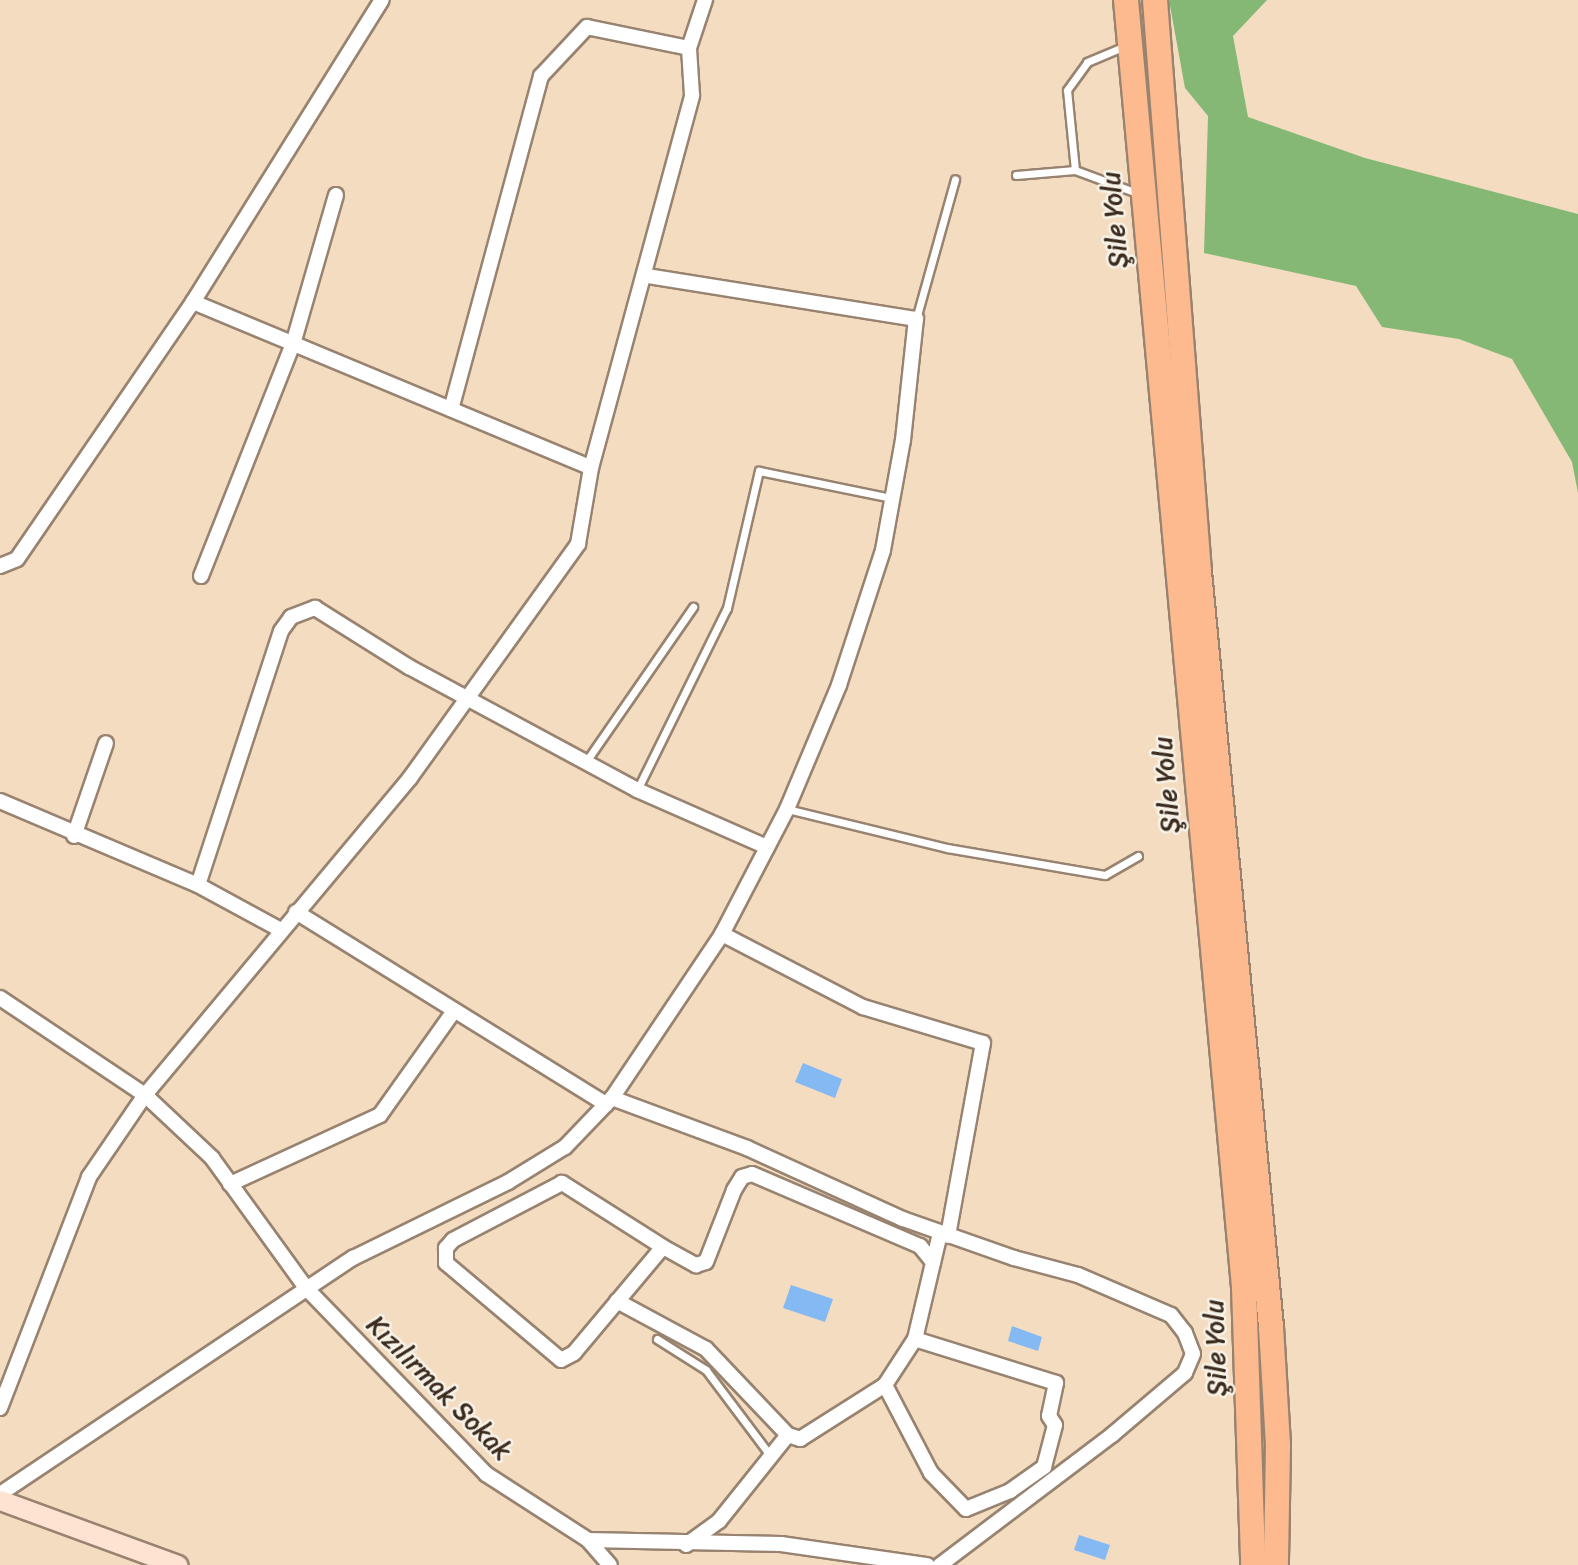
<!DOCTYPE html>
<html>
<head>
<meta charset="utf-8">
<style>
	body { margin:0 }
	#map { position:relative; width:1578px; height:1565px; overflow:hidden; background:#f4dcc1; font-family:Sriracha,sans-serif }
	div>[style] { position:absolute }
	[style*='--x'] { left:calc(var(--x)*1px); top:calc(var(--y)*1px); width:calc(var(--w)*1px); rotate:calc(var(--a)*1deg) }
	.forest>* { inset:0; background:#85b874 }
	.water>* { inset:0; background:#85b9f3 }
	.roads { filter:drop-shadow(2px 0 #988370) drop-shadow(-2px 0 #988370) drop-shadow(0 2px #988370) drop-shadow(0 -2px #988370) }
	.lane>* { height:7px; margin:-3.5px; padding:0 3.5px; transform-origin:3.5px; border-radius:3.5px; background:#fff }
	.street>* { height:14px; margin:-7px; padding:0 7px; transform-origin:7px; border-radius:7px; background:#fff }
	.secondary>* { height:19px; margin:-9.5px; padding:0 9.5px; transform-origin:9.5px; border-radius:9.5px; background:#fee3d2 }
	.highway>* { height:24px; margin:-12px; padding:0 12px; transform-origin:12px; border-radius:12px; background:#fcba8e }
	span { translate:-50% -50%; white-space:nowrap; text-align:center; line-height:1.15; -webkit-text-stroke:5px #f7f3e8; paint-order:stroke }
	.street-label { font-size:26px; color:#3b2a1e }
</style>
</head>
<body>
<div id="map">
	<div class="forest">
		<i style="clip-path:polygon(1169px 0,1267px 0,1233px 36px,1248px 117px,1365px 158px,1578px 214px,1578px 493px,1572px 462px,1512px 359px,1459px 339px,1382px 327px,1356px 286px,1204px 253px,1208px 116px,1185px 88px)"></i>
	</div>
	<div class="water">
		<i style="clip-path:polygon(803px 1063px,842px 1079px,835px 1098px,795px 1082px)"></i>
		<i style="clip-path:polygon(791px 1285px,833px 1299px,825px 1322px,783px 1308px)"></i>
		<i style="clip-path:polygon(1012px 1326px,1042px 1337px,1038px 1351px,1008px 1341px)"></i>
		<i style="clip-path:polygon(1079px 1535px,1110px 1545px,1105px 1560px,1074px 1550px)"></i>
	</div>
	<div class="roads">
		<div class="lane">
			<i style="--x:1075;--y:170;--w:80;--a:-95.7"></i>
			<i style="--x:1067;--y:90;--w:34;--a:-54"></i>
			<i style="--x:1087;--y:62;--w:41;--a:-22.8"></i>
			<i style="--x:1016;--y:175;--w:59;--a:-4.8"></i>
			<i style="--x:1075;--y:170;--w:69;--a:20.3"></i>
			<i style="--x:916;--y:319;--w:145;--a:-74.4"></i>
			<i style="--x:585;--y:763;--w:190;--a:-55.3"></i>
			<i style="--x:637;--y:790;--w:203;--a:-63.7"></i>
			<i style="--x:727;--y:608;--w:141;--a:-76.9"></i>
			<i style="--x:759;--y:471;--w:136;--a:11.5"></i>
			<i style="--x:787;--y:809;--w:165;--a:13.7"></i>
			<i style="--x:947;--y:848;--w:160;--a:9.7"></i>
			<i style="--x:1105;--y:875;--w:38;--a:-30"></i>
			<i style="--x:657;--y:1339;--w:58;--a:32.3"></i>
			<i style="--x:706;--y:1370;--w:105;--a:53.1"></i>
		</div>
		<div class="street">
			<i style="--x:689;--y:48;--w:51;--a:-71.6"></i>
			<i style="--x:193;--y:302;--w:431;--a:22.6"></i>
			<i style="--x:0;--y:566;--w:18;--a:-22"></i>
			<i style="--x:17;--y:559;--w:311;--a:-55.6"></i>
			<i style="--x:193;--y:302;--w:356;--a:-58"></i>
			<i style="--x:201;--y:576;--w:250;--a:-68.4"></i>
			<i style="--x:293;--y:344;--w:155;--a:-73.9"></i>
			<i style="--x:0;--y:801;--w:215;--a:23"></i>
			<i style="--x:198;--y:885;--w:94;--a:28.5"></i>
			<i style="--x:74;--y:836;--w:98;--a:-71"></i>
			<i style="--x:198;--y:885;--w:267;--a:-71.9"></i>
			<i style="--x:281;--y:631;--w:17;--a:-54"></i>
			<i style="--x:291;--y:617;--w:26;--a:-21"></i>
			<i style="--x:315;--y:608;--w:111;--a:32.1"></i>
			<i style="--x:409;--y:667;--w:259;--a:28.3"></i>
			<i style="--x:637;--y:790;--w:142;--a:23.7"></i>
			<i style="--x:296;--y:912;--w:365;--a:31.8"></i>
			<i style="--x:722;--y:934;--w:159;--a:27.4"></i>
			<i style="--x:863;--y:1007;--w:125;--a:16.7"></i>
			<i style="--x:983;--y:1043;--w:196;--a:100.3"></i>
			<i style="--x:0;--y:998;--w:174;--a:33.8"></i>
			<i style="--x:145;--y:1095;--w:92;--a:43.2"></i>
			<i style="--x:212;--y:1158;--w:160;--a:54.1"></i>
			<i style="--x:306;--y:1288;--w:259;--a:45.9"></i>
			<i style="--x:486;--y:1474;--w:121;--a:32.9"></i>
			<i style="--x:588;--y:1540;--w:33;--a:49"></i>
			<i style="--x:612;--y:1098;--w:144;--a:20.3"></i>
			<i style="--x:747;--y:1148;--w:171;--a:24.5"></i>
			<i style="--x:903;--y:1219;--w:118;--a:19.4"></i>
			<i style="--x:1014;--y:1258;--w:66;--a:14.9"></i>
			<i style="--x:1078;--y:1275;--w:101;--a:23.3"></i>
			<i style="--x:1171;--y:1315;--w:23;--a:52"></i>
			<i style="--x:1185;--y:1333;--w:22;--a:69"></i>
			<i style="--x:1193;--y:1354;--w:21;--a:113"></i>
			<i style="--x:1185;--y:1373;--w:96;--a:139.7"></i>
			<i style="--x:1112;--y:1435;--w:216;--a:142.9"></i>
			<i style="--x:230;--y:1184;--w:165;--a:-24.7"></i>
			<i style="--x:380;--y:1115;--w:128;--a:-54.6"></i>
			<i style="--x:663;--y:1247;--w:120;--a:-147.6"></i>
			<i style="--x:562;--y:1183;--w:123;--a:152.4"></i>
			<i style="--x:453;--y:1240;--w:11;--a:131"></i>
			<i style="--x:446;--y:1248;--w:15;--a:90"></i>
			<i style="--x:446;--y:1263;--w:150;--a:40.1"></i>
			<i style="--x:561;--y:1360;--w:15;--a:-28"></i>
			<i style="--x:574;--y:1353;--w:138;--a:-50"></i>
			<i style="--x:663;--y:1247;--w:38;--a:29"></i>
			<i style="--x:696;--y:1265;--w:10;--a:-17"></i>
			<i style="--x:706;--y:1262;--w:77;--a:-68.7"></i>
			<i style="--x:734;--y:1190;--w:15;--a:-58"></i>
			<i style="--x:742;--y:1177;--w:10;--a:-17"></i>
			<i style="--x:752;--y:1174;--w:183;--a:23.2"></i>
			<i style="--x:920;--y:1246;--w:21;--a:51"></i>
			<i style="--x:617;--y:1301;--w:101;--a:28.3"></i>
			<i style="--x:706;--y:1349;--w:119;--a:46.4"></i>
			<i style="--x:885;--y:1385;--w:99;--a:62.4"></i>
			<i style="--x:931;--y:1473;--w:50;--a:45.8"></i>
			<i style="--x:966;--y:1509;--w:48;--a:-22.2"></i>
			<i style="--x:1010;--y:1491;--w:42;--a:-35.2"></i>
			<i style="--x:1044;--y:1467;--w:43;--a:-75.3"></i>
			<i style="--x:1055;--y:1425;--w:11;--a:-124"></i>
			<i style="--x:1049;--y:1416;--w:34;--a:-78"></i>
			<i style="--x:1056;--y:1383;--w:148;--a:-162.7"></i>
			<i style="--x:0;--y:1408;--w:248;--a:-68.9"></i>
			<i style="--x:89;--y:1177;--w:99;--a:-55.7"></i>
			<i style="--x:145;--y:1095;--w:413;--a:-50.1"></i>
			<i style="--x:410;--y:778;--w:288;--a:-54.3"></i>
			<i style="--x:578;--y:544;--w:77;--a:-80.3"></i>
			<i style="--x:591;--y:468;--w:386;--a:-74.8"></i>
			<i style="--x:692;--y:95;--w:47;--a:-93.7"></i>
			<i style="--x:689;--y:48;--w:104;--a:-168.4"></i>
			<i style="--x:587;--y:27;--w:67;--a:133.2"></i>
			<i style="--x:541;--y:76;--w:345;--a:105.1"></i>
			<i style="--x:0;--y:1494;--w:425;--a:-33.8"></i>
			<i style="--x:353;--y:1258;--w:173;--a:-26.1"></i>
			<i style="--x:508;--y:1182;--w:67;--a:-31.6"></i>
			<i style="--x:565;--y:1147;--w:68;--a:-46.2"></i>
			<i style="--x:612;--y:1098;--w:197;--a:-56.1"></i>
			<i style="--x:722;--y:934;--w:141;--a:-62.5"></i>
			<i style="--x:787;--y:809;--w:134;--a:-67.2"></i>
			<i style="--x:839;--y:685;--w:142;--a:-71.9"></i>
			<i style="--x:883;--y:550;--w:112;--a:-79.7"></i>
			<i style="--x:903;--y:440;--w:122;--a:-83.9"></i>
			<i style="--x:916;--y:319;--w:272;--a:-170.9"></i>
			<i style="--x:588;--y:1540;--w:193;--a:1.2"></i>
			<i style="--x:781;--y:1544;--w:148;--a:8.2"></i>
			<i style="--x:686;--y:1545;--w:41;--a:-36"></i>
			<i style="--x:719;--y:1521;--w:110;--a:-51.3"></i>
			<i style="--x:788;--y:1435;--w:13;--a:18"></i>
			<i style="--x:800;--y:1439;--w:101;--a:-32.4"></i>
			<i style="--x:885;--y:1385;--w:55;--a:-56.9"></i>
			<i style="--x:915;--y:1339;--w:109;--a:-76.7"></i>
		</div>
		<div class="secondary">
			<i style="--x:0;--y:1500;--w:189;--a:20.1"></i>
		</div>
		<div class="highway">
			<i style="--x:1126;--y:0;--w:1292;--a:84.76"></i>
			<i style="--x:1244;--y:1287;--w:278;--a:88.1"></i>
			<i style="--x:1155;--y:0;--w:574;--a:85.6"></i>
			<i style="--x:1199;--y:572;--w:758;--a:84.55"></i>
			<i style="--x:1271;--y:1327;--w:118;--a:86.6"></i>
			<i style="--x:1278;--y:1445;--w:120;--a:91"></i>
		</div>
	</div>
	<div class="street-label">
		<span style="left:1115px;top:220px;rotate:-95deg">Şile Yolu</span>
		<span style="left:1167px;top:785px;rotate:-95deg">Şile Yolu</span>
		<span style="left:1216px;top:1348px;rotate:-92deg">Şile Yolu</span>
		<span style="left:439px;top:1388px;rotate:45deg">Kızılırmak Sokak</span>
	</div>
</div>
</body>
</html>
